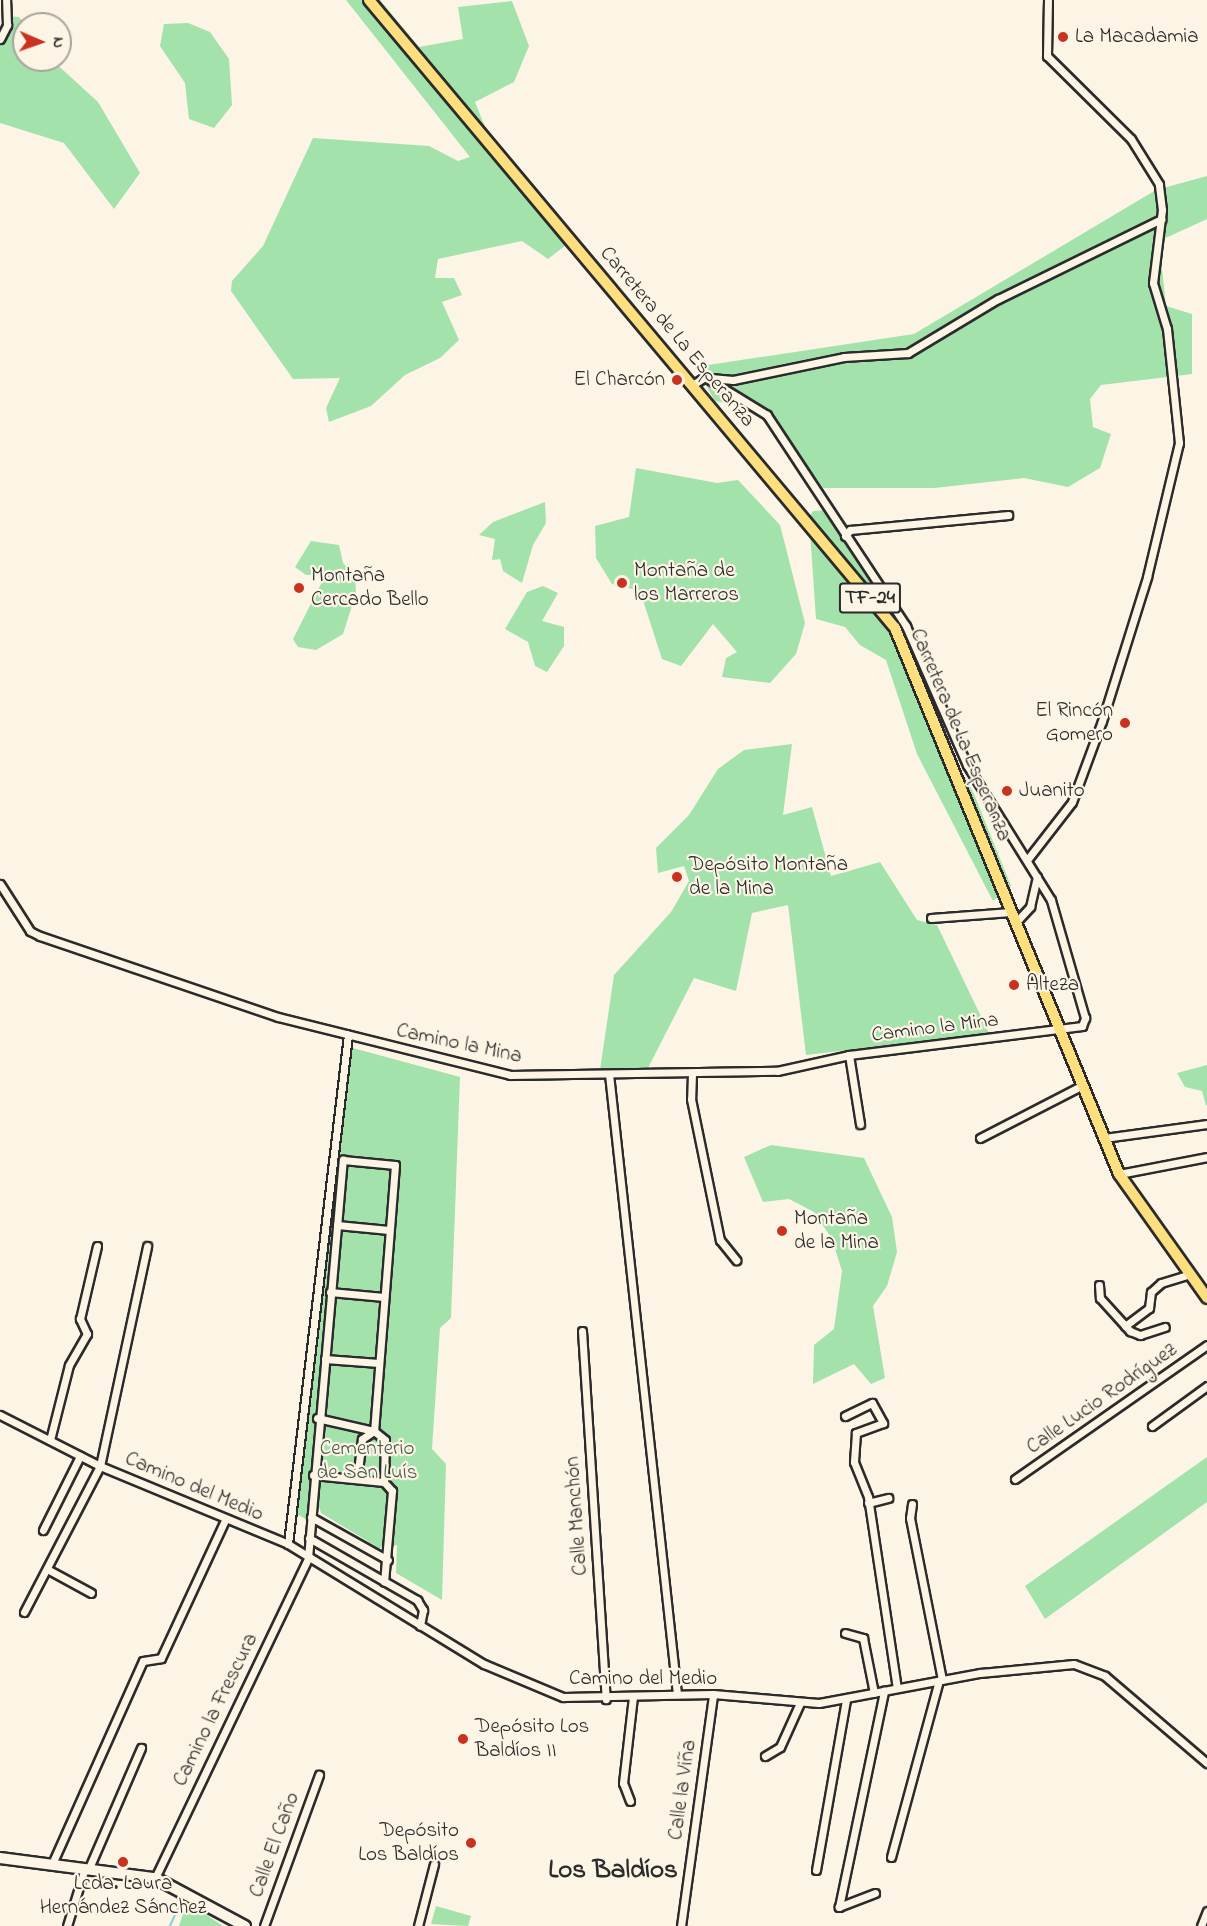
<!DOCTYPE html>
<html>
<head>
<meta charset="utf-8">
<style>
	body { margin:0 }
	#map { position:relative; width:1207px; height:1926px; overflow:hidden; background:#fcf5e5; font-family:"Indie Flower",sans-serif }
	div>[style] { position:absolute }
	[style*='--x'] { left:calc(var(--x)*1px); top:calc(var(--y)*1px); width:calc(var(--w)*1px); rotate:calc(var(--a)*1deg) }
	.green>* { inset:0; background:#a3e2aa }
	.stream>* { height:2px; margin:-1px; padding:0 1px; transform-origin:1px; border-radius:1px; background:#80cfde }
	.roads { filter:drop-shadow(2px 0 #2b2b2b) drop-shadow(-2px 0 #2b2b2b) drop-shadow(0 2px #2b2b2b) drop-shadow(0 -2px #2b2b2b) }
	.street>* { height:7px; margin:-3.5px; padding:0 3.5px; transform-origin:3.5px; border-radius:3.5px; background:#fcf5e5 }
	.secondary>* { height:10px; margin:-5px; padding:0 5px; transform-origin:5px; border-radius:5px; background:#fcf5e5 }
	.primary>* { height:10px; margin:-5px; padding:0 5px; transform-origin:5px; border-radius:5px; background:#fddf80 }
	.dots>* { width:16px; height:16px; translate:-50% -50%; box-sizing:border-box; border:3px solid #fcf5e5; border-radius:50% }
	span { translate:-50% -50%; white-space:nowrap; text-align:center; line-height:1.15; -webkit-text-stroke:4.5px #fcf5e5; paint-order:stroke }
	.shield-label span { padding:2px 4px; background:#fcf5e5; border:2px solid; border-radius:4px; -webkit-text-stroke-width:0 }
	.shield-label { font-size:20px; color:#2b2b2b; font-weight:700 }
	.poi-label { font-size:21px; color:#2b2b2b }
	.left { translate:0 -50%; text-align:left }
	.right { translate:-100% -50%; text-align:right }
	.street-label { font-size:21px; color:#2b2b2b }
	.park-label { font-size:21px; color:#49594b }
	.district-label { font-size:27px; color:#2b2b2b; font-weight:700 }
	.north { position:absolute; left:12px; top:12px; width:60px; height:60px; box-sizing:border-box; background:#fcf5e5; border:2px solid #a8a49b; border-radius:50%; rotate:92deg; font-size:16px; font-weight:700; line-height:24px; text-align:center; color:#2b2b2b }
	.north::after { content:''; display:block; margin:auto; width:21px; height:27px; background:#c8321e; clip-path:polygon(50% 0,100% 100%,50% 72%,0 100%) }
</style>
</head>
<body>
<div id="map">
	<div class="green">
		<i style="clip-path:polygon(346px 0,380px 0,419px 47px,463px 39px,458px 7px,512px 1px,529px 46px,514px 82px,475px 102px,499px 162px,566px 245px,548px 259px,522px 241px,438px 259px,435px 278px,454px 278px,462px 295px,442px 302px,459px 340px,440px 358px,405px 375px,371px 406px,329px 422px,326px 408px,340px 378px,293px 379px,231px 291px,232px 281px,263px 246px,313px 138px,429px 146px,458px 161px,470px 157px)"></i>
		<i style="clip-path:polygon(7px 16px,19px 17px,25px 24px,24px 60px,52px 60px,98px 102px,140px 173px,114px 209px,64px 143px,0 123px,0 31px)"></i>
		<i style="clip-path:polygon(188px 23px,210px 32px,229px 59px,232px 105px,214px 128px,189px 119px,185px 83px,160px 46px,164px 24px)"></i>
		<i style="clip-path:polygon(1207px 176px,1207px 219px,1159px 241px,1166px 306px,1192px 314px,1192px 374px,1101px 385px,1090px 399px,1093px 427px,1111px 434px,1100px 468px,1068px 487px,1024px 478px,934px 488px,823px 488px,770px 412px,715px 401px,695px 367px,914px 334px,1156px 190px)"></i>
		<i style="clip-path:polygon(636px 468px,717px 483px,738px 480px,780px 525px,805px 623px,796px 654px,770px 683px,722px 677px,726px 658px,737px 652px,713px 624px,681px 666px,662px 659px,640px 591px,612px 584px,596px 558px,595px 526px,629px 517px)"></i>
		<i style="clip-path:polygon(545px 502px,546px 523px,533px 545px,522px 583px,503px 571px,500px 559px,492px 560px,495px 539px,479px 535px,493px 522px)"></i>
		<i style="clip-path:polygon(829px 510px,897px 622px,898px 644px,922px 700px,974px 794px,1011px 886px,993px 901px,917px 754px,886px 660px,860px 645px,845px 627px,816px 619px,809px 517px,813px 511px)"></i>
		<i style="clip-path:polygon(311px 541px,339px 545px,343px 563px,355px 576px,356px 593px,343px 634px,316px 650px,298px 647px,293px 639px,322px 582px,320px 575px,306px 575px,295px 567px)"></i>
		<i style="clip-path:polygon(543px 586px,558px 593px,542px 621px,564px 627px,564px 646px,547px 672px,535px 666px,528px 642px,505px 629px,527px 592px)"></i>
		<i style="clip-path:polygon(792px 744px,783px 815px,812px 807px,831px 876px,880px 862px,917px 920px,937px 925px,989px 1033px,806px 1055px,788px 905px,752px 913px,736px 991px,694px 978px,647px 1070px,600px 1070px,614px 975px,671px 912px,689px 881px,684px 866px,658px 873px,656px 848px,689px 815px,718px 769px,744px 750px)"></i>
		<i style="clip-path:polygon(349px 1047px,460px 1077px,451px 1318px,440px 1328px,432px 1449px,446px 1464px,442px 1600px,396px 1573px,397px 1545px,379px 1548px,321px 1513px,319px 1506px,308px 1506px,307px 1520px,295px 1513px)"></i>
		<i style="clip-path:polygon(1207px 1065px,1207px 1105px,1206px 1106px,1202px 1091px,1185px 1087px,1177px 1073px)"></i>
		<i style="clip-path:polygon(771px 1145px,864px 1158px,892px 1217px,897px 1252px,887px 1286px,873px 1306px,885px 1378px,871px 1384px,854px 1364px,813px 1384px,814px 1345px,834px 1329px,842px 1271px,832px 1239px,814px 1212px,789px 1199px,763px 1202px,744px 1157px)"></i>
		<i style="clip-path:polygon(1207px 1457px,1207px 1502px,1045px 1619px,1025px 1586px)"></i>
		<i style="clip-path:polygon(187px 1902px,223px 1926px,179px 1926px)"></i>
		<i style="clip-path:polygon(436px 1906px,471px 1916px,468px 1926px,431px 1924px)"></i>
	</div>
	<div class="stream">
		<i style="--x:170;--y:1926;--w:27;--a:-66"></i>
	</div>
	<div class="roads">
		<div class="street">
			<i style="--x:0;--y:39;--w:16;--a:-63"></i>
			<i style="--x:7;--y:25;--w:25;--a:-92"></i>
			<i style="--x:711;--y:378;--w:22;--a:5"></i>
			<i style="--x:733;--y:380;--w:113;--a:-11.7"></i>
			<i style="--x:844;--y:357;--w:64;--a:-3.6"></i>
			<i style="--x:908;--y:353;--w:105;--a:-31"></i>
			<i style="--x:998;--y:299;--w:182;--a:-26.1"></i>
			<i style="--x:845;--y:536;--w:8;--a:-50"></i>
			<i style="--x:850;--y:530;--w:159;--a:-5.4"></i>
			<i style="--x:1027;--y:860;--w:73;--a:-52.2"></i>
			<i style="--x:1072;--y:802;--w:86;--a:-69.7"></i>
			<i style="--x:1102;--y:721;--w:151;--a:-72.6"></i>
			<i style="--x:1147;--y:577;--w:138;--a:-76.6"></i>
			<i style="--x:1179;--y:443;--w:115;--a:-96"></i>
			<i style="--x:1167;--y:329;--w:48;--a:-106.9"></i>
			<i style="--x:1153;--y:283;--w:74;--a:-83"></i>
			<i style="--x:1162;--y:210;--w:26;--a:-97"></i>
			<i style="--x:1159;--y:184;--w:53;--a:-121.9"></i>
			<i style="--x:1131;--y:139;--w:118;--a:-135.3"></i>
			<i style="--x:1047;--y:56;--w:56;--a:-89"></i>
			<i style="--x:0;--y:884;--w:56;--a:57.4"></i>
			<i style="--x:30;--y:931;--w:11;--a:27"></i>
			<i style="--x:40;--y:936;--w:251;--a:18.8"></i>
			<i style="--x:278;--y:1017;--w:239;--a:14"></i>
			<i style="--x:510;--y:1075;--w:267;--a:-0.9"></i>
			<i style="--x:777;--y:1071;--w:74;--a:-12.5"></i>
			<i style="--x:849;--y:1055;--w:235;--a:-7.1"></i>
			<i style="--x:1082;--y:1026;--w:9;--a:-69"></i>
			<i style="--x:1085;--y:1018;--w:123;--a:-106.1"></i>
			<i style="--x:1051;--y:900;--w:159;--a:-121.9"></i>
			<i style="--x:967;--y:765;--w:152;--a:-113.7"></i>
			<i style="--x:906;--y:626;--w:253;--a:-123.4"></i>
			<i style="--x:767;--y:415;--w:73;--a:-148.5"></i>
			<i style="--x:705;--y:377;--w:15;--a:148"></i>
			<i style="--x:931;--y:918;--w:80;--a:-4.3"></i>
			<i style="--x:1016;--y:922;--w:21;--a:-47"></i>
			<i style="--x:1030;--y:907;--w:31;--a:-77"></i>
			<i style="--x:849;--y:1055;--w:70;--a:80.9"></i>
			<i style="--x:609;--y:1074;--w:624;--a:83.74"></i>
			<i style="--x:692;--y:1074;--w:25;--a:92"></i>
			<i style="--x:691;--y:1099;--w:144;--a:78.4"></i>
			<i style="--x:720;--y:1240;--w:26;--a:51"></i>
			<i style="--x:980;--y:1138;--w:116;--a:-27.2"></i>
			<i style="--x:1104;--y:1138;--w:104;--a:-7.7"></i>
			<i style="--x:1119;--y:1174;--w:90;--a:-10.9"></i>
			<i style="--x:337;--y:1225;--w:52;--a:5.5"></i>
			<i style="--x:1099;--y:1285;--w:13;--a:86"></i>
			<i style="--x:1100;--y:1298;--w:45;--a:47.7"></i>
			<i style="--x:1130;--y:1331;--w:11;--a:22"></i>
			<i style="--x:1140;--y:1335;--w:26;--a:-18"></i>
			<i style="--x:330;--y:1292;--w:54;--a:5.3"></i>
			<i style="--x:1125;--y:1326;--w:30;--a:-37"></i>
			<i style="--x:1149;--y:1308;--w:16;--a:-83"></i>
			<i style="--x:1151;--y:1292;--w:13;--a:-42"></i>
			<i style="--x:1161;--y:1283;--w:30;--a:-17"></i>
			<i style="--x:582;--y:1331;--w:369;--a:86.3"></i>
			<i style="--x:325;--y:1359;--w:54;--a:4.2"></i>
			<i style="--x:0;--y:1415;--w:112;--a:27"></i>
			<i style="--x:100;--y:1466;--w:204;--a:22.5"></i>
			<i style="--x:288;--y:1544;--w:230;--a:31.5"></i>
			<i style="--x:484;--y:1664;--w:86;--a:22.7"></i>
			<i style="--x:563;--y:1697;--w:150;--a:-1.1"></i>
			<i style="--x:713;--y:1694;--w:106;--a:4.9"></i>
			<i style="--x:819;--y:1703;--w:164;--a:-10.6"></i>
			<i style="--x:980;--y:1673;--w:94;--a:-5.5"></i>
			<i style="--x:1074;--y:1664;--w:33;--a:21"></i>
			<i style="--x:1105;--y:1676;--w:134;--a:40.5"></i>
			<i style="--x:845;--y:1416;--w:30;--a:-26"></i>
			<i style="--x:872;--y:1403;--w:23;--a:61"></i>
			<i style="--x:883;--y:1423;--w:29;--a:160"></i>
			<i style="--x:856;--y:1433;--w:29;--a:94"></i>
			<i style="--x:854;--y:1462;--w:38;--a:68"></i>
			<i style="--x:868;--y:1497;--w:193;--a:81.4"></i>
			<i style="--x:317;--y:1418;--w:58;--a:12.8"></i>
			<i style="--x:374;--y:1431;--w:14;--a:39"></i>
			<i style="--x:385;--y:1440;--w:42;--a:91.4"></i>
			<i style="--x:384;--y:1482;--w:12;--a:48"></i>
			<i style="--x:392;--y:1491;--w:91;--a:95"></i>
			<i style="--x:1152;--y:1426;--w:68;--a:-36"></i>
			<i style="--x:50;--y:1440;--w:77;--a:-75.8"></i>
			<i style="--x:69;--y:1365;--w:36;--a:-60"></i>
			<i style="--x:87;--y:1334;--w:17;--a:-115"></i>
			<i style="--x:80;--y:1319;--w:75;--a:-76.9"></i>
			<i style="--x:313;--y:1475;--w:71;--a:5.6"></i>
			<i style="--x:357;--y:1479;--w:40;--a:-82.9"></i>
			<i style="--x:362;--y:1439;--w:14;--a:-34"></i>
			<i style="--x:1015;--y:1479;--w:234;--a:-34.9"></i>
			<i style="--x:868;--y:1503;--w:21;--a:-14"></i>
			<i style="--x:912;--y:1504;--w:14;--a:98"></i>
			<i style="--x:910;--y:1518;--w:165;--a:78.8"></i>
			<i style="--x:311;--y:1517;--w:88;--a:29.2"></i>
			<i style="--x:43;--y:1530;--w:83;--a:-63.4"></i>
			<i style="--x:309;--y:1538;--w:125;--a:29.9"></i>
			<i style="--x:417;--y:1600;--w:12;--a:59"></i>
			<i style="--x:423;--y:1610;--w:16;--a:101"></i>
			<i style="--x:288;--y:1544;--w:513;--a:-83.28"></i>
			<i style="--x:47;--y:1569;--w:50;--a:28.6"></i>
			<i style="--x:24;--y:1612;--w:165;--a:-62.5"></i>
			<i style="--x:100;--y:1466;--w:225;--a:-77.9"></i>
			<i style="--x:845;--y:1633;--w:19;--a:16"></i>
			<i style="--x:863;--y:1638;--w:56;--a:78.7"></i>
			<i style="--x:765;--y:1756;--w:17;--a:-31"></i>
			<i style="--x:780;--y:1747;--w:48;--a:-65.6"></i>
			<i style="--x:630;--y:1801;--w:19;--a:-111"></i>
			<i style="--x:623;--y:1783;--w:87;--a:-83.4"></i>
			<i style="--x:891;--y:1857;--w:183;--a:-74.8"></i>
			<i style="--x:52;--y:1864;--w:222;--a:-65.9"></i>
			<i style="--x:143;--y:1661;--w:18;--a:-9"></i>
			<i style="--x:161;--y:1658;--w:152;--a:-65.1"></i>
			<i style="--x:89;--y:1868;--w:131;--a:-66.6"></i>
			<i style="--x:816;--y:1870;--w:173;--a:-80"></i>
			<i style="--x:155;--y:1878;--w:355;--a:-64.4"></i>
			<i style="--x:308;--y:1558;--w:400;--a:-85"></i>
			<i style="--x:343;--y:1160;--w:52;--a:5.5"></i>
			<i style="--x:395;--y:1165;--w:267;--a:94.5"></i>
			<i style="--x:875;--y:1893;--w:39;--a:159"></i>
			<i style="--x:839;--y:1907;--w:221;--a:-78.2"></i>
			<i style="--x:67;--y:1926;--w:61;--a:-72.8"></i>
			<i style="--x:264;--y:1926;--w:161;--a:-70"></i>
			<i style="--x:418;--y:1926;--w:64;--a:-75.5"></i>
			<i style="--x:681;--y:1926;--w:234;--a:-82.1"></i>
			<i style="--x:1201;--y:1926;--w:16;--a:-68"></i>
		</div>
		<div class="secondary">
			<i style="--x:0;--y:1858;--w:156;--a:7.4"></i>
			<i style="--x:155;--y:1878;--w:102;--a:28.1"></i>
		</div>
		<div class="primary">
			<i style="--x:369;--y:0;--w:819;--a:50.05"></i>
			<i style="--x:895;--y:628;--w:590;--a:67.69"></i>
			<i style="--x:1119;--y:1174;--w:152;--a:54.6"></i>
		</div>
	</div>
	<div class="dots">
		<i style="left:1063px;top:37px;background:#c8321e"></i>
		<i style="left:677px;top:380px;background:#c8321e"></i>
		<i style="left:622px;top:583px;background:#c8321e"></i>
		<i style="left:299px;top:588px;background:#c8321e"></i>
		<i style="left:1125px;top:723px;background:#c8321e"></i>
		<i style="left:1007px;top:791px;background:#c8321e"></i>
		<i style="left:677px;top:877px;background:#c8321e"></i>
		<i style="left:1014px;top:985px;background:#c8321e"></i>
		<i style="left:782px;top:1231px;background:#c8321e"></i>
		<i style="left:463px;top:1739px;background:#c8321e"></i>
		<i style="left:471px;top:1843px;background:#c8321e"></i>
		<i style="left:123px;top:1862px;background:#c8321e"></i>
	</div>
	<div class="shield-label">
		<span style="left:870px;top:598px">TF-24</span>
	</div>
	<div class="poi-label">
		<span class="left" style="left:1075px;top:37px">La Macadamia</span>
		<span class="right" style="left:665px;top:380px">El Charcón</span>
		<span class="left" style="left:634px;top:583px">Montaña de<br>los Marreros</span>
		<span class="left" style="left:311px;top:588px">Montaña<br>Cercado Bello</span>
		<span class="right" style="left:1113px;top:723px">El Rincón<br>Gomero</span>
		<span class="left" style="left:1019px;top:791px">Juanito</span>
		<span class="left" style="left:689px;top:877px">Depósito Montaña<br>de la Mina</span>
		<span class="left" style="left:1026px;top:985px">Alteza</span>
		<span class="left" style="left:794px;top:1231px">Montaña<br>de la Mina</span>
		<span class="left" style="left:475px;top:1739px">Depósito Los<br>Baldíos II</span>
		<span class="right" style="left:459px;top:1843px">Depósito<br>Los Baldíos</span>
		<span style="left:123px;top:1896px">Lcda. Laura<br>Hernández Sánchez</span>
	</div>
	<div class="street-label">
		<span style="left:677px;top:337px;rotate:50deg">Carretera de La Esperanza</span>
		<span style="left:960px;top:735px;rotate:67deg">Carretera de La Esperanza</span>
		<span style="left:935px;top:1028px;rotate:-7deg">Camino la Mina</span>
		<span style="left:459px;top:1044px;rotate:12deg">Camino la Mina</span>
		<span style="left:1102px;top:1399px;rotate:-35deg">Calle Lucio Rodríguez</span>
		<span style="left:194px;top:1487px;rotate:23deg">Camino del Medio</span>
		<span style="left:577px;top:1516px;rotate:-94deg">Calle Manchón</span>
		<span style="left:643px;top:1679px">Camino del Medio</span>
		<span style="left:216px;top:1710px;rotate:-64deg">Camino la Frescura</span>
		<span style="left:683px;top:1790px;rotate:-82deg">Calle la Viña</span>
		<span style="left:275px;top:1845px;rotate:-70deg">Calle El Caño</span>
	</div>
	<div class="park-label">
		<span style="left:367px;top:1461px">Cementerio<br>de San Luís</span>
	</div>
	<div class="district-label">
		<span style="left:613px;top:1871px">Los Baldíos</span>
	</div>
	<div class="north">N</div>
</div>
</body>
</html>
